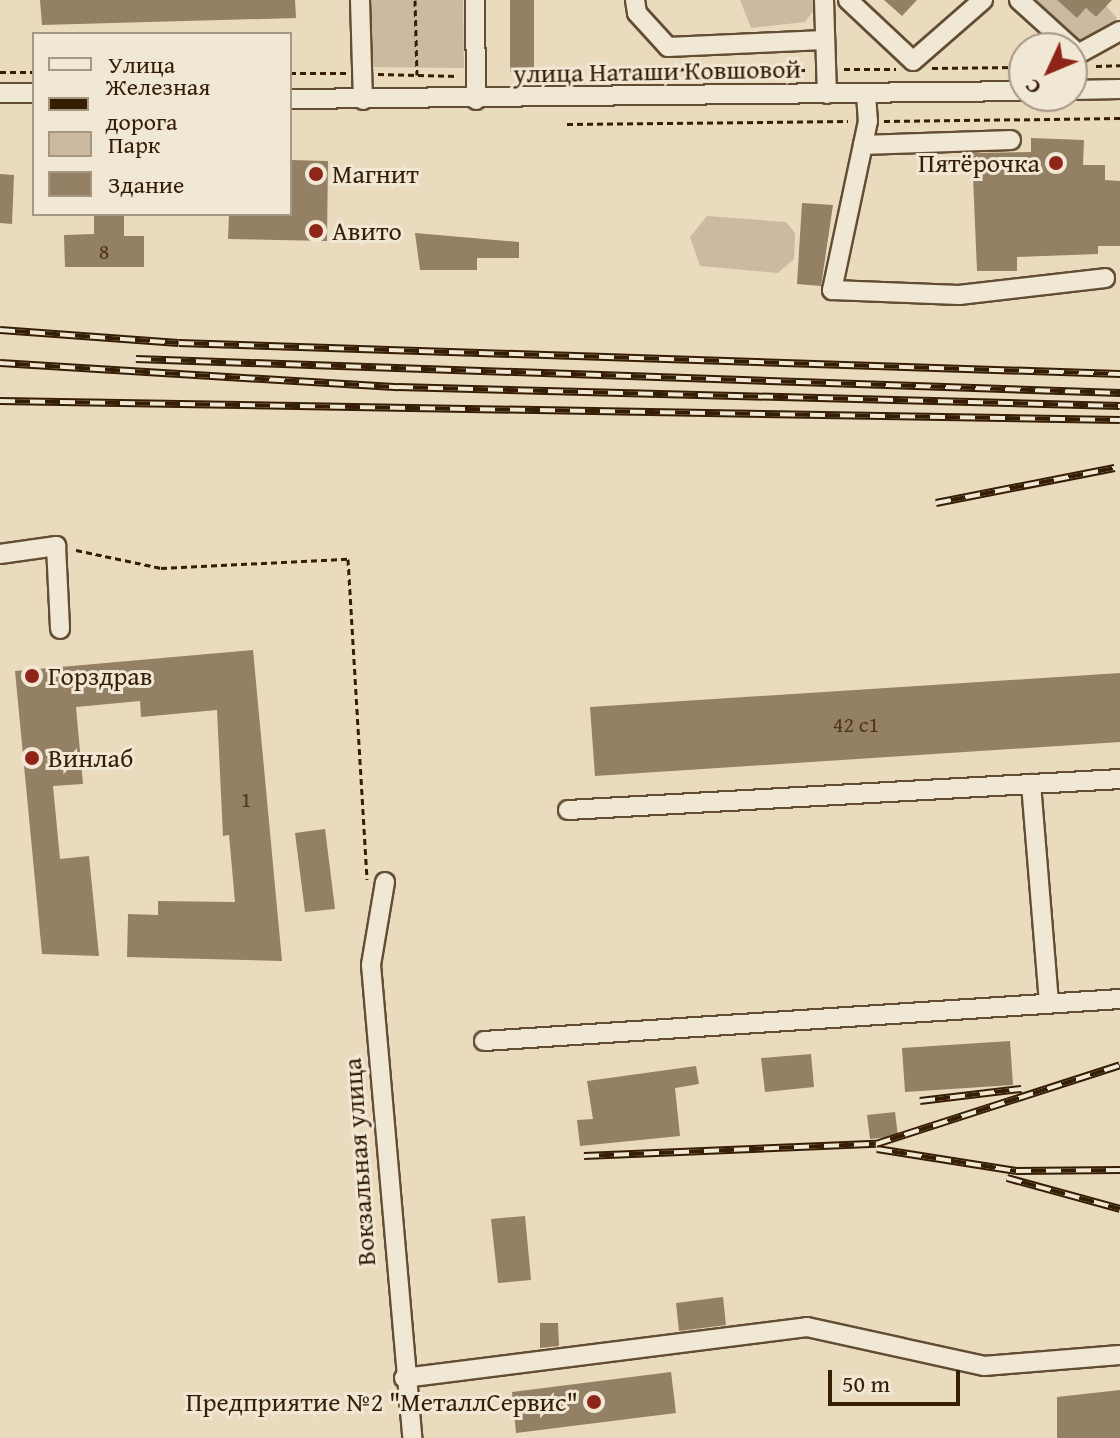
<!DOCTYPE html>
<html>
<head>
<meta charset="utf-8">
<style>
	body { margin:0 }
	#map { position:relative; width:1120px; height:1438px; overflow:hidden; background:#eadabe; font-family:"Gentium Book Plus",serif }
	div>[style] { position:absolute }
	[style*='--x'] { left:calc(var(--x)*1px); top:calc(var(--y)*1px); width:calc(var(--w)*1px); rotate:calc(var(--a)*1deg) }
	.green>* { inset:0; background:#cbba9f }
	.building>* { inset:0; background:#948065 }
	.path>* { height:3px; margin-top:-1.5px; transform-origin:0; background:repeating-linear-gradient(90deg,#361e05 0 6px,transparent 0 10px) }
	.roads { filter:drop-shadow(2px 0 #634d33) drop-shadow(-2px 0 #634d33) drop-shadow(0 2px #634d33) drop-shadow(0 -2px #634d33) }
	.minor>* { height:18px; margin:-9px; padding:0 9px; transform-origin:9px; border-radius:9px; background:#f1e7d5 }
	.rail>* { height:8px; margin-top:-4px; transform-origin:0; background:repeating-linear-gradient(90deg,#f1e7d5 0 15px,#361e05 0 30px); box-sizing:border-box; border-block:2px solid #361e05 }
	.dots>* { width:22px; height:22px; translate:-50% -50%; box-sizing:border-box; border:4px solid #f1e7d5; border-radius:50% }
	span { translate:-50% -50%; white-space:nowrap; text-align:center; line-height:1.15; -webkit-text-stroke:6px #f1e7d5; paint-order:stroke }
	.number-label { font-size:22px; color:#4e361d }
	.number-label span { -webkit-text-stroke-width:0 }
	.street-label { font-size:26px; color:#361e05 }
	.poi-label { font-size:26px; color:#361e05 }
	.right { translate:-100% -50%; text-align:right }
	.left { translate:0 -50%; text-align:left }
	.legend { position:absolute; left:32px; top:32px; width:260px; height:184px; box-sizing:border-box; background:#f1e7d5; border:2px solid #a69782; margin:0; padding:10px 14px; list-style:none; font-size:24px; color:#361e05 }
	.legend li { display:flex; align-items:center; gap:16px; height:40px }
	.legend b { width:40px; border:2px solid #a69782 }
	.north { position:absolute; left:1008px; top:32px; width:80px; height:80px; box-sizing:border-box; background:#f1e7d5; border:2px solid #a69782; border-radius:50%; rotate:226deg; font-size:22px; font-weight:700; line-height:32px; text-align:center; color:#361e05 }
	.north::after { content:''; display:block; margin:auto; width:28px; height:36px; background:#8f2418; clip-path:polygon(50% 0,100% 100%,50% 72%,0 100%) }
	.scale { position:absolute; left:828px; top:1370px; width:132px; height:36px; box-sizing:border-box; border:4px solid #361e05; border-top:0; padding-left:10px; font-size:24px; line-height:28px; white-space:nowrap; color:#361e05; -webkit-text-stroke:6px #f1e7d5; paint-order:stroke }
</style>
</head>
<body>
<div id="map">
	<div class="green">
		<i style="clip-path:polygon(371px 0,463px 0,464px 68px,372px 67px)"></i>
		<i style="clip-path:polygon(740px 0,814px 0,814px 10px,805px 22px,751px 28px)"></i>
		<i style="clip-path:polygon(1031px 0,1057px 0,1077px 18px,1086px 8px,1096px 17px,1106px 6px,1117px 18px,1102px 34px,1076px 41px)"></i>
		<i style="clip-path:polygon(707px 216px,786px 222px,795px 233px,794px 259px,778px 273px,700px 266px,690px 237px)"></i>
	</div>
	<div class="building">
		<i style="clip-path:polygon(40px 0,295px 0,296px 18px,42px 25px)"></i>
		<i style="clip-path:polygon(510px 0,534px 0,534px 73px,510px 73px)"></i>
		<i style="clip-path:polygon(884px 0,917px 0,902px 16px)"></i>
		<i style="clip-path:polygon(1057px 0,1112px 0,1096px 17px,1086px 8px,1077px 18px)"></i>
		<i style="clip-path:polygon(1031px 138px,1084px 140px,1083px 165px,1105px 165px,1105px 180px,1120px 181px,1120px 246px,1098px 246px,1098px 254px,1017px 257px,1017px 271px,977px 271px,972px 153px,1031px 152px)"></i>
		<i style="clip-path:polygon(290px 160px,328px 161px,327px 241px,228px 239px,229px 214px,290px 214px)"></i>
		<i style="clip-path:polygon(0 174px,14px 175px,12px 224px,0 223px)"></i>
		<i style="clip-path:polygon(802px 203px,833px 205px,821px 286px,797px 284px)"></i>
		<i style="clip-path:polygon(94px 214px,124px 214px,124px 236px,144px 236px,144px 267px,65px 267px,64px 235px,94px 234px)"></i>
		<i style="clip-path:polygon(415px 233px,519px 242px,519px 258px,477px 258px,477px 270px,420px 270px)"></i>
		<i style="clip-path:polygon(253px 650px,282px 961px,127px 957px,128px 914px,158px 915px,158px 901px,235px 902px,229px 835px,223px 836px,217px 710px,141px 717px,140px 701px,76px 707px,83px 784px,53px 786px,60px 859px,89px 856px,99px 956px,42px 954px,15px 671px)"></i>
		<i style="clip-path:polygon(1120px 673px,1120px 742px,595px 776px,590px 707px)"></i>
		<i style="clip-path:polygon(325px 829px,335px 909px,305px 912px,295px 833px)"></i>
		<i style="clip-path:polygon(1010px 1041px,1013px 1085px,905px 1092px,902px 1048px)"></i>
		<i style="clip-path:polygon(811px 1054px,814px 1087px,765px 1092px,761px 1058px)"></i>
		<i style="clip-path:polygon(696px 1066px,699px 1084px,675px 1088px,680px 1136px,580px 1146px,577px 1120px,593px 1119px,587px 1081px)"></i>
		<i style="clip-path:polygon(895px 1112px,898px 1136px,870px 1139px,867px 1115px)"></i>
		<i style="clip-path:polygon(525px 1216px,531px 1280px,498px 1283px,491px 1219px)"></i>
		<i style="clip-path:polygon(723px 1297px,726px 1325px,679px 1331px,676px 1303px)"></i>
		<i style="clip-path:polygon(540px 1323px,558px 1323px,559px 1346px,540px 1348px)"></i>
		<i style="clip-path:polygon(671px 1372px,676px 1413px,516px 1433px,512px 1392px)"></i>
		<i style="clip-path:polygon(1120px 1390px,1120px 1438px,1057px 1438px,1057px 1397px)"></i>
	</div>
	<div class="path">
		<i style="--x:415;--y:0;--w:75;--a:88.5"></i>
		<i style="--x:1096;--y:66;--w:24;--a:-2"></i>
		<i style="--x:932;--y:68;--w:92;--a:-0.6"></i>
		<i style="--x:844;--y:69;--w:52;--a:0"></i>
		<i style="--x:0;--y:72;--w:34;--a:0"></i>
		<i style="--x:290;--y:73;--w:56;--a:0"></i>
		<i style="--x:378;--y:74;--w:80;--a:1.4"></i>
		<i style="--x:593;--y:77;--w:27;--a:-17"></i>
		<i style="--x:619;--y:69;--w:189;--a:0.3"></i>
		<i style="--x:884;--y:121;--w:236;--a:-0.7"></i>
		<i style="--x:567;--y:124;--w:281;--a:-0.6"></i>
		<i style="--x:76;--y:550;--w:87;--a:12"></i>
		<i style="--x:161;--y:568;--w:187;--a:-2.8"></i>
		<i style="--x:348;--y:559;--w:321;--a:86.6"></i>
	</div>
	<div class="roads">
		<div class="minor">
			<i style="--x:360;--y:0;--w:100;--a:88.3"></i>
			<i style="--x:475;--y:0;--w:100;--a:89.4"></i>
			<i style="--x:635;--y:0;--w:13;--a:81"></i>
			<i style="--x:637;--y:13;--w:46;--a:47.6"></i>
			<i style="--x:668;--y:47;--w:156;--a:-2.6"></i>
			<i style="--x:824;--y:0;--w:94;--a:88.2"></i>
			<i style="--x:848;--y:0;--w:89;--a:43.2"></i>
			<i style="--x:913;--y:61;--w:93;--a:-41.1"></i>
			<i style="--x:1019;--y:0;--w:72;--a:42.2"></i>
			<i style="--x:1072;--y:48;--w:8;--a:45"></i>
			<i style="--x:1078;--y:54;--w:48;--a:-28.7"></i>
			<i style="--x:1072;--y:90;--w:48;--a:-1.2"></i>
			<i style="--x:0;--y:93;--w:34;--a:0"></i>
			<i style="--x:866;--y:94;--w:27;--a:86"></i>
			<i style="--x:868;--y:121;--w:173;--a:102"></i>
			<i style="--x:832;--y:290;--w:127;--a:2.3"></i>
			<i style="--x:959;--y:295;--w:147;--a:-6.6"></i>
			<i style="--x:290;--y:99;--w:734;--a:-0.62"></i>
			<i style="--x:863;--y:145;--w:148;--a:-1.9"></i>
			<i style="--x:0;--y:554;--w:57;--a:-8.1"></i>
			<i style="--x:56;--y:546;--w:83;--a:87.2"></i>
			<i style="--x:1031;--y:784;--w:220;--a:85.3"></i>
			<i style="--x:568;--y:810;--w:553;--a:-3.21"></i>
			<i style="--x:385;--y:882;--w:84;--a:99.6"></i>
			<i style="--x:371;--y:965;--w:475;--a:85"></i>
			<i style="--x:484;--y:1041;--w:637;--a:-3.78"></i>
			<i style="--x:404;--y:1378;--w:406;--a:-7.2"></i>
			<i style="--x:807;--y:1327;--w:181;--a:12.4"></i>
			<i style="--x:984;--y:1366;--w:136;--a:-4.6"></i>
		</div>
	</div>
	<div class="rail">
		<i style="--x:0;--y:330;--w:179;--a:4.2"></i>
		<i style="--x:179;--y:343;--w:942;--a:1.89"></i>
		<i style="--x:136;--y:359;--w:985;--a:1.98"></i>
		<i style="--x:0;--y:363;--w:399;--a:3.5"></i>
		<i style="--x:398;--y:387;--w:722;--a:1.51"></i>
		<i style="--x:0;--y:401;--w:1120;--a:0.97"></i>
		<i style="--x:936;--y:503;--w:182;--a:-11.1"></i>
		<i style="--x:920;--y:1101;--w:102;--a:-6.8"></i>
		<i style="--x:877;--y:1149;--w:141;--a:9"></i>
		<i style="--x:1016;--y:1171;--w:104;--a:-0.6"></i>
		<i style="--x:584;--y:1156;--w:292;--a:-2.4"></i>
		<i style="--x:876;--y:1144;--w:256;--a:-17.9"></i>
		<i style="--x:1007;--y:1178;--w:117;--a:15.3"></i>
	</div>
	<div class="dots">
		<i style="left:1056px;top:163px;background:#8f2418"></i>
		<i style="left:316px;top:174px;background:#8f2418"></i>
		<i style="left:316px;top:231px;background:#8f2418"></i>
		<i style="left:32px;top:676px;background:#8f2418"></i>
		<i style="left:32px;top:758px;background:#8f2418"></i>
		<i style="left:594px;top:1402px;background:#8f2418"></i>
	</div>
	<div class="number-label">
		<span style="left:104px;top:252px">8</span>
		<span style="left:856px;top:725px">42 с1</span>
		<span style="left:246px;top:800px">1</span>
	</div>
	<div class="street-label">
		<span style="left:657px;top:71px;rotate:-1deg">улица Наташи Ковшовой</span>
		<span style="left:359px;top:1162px;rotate:-94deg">Вокзальная улица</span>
	</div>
	<div class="poi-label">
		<span class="right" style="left:1040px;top:163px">Пятёрочка</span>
		<span class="left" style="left:332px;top:174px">Магнит</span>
		<span class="left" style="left:332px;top:231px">Авито</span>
		<span class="left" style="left:48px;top:676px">Горздрав</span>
		<span class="left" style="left:48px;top:758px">Винлаб</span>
		<span class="right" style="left:578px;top:1402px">Предприятие №2 "МеталлСервис"</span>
	</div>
	<ul class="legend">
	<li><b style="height:10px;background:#f1e7d5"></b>Улица</li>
	<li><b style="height:10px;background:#361e05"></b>Железная дорога</li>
	<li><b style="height:22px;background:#cbba9f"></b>Парк</li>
	<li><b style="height:22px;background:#948065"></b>Здание</li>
	</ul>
	<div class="north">С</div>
	<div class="scale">50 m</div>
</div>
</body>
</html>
